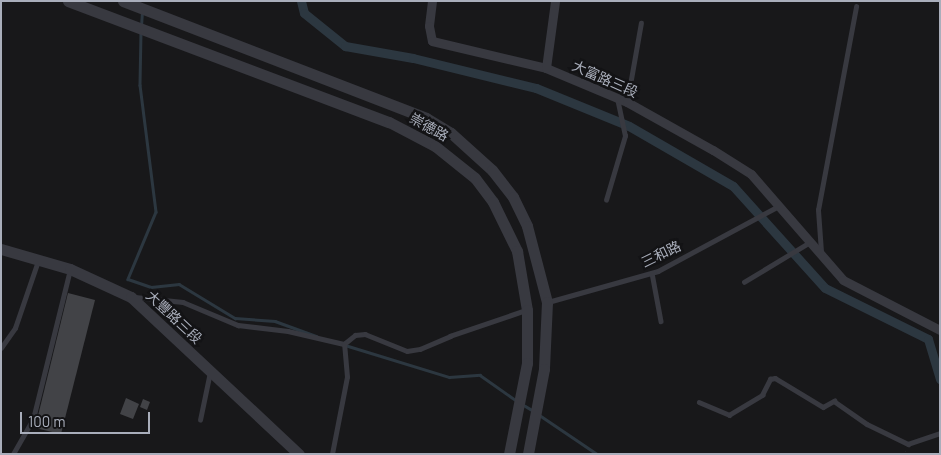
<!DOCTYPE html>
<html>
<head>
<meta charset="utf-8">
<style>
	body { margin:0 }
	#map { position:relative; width:941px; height:455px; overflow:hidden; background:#18181a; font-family:Barlow,"Noto Sans TC",sans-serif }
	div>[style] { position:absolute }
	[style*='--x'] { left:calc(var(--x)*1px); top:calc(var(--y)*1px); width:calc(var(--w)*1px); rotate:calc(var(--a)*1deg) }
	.stream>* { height:2.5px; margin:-1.25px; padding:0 1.25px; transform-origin:1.25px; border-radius:1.25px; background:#2c3740 }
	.canal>* { height:9px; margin:-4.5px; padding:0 4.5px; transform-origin:4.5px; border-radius:4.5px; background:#2c3740 }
	.building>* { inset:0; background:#424347 }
	.path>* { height:1px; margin-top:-0.5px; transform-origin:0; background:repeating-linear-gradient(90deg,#3e4047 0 2.5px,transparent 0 6.5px) }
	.service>* { height:4.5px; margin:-2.25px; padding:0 2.25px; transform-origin:2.25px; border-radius:2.25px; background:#383940 }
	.minor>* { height:9px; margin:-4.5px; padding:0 4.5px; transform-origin:4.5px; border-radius:4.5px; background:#383940 }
	.tertiary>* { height:11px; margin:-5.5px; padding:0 5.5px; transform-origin:5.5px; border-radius:5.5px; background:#383940 }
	span { translate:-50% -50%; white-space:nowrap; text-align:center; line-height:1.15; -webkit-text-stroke:5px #131315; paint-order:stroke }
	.street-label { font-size:14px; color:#a9aebb }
	.frame { position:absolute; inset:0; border:2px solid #a9aebb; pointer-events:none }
	.scale { position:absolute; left:20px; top:412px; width:130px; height:22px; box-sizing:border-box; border:2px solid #a9aebb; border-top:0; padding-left:6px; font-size:15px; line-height:18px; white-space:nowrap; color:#a9aebb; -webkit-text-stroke:4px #131315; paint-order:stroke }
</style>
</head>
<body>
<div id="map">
	<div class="stream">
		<i style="--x:141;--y:26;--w:14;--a:-86"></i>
		<i style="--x:141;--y:32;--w:53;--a:91.1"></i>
		<i style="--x:140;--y:85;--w:128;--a:82.8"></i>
		<i style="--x:156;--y:212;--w:73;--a:112.7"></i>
		<i style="--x:128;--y:279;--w:24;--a:19"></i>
		<i style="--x:151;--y:287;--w:28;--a:-6"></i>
		<i style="--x:179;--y:284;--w:66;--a:31.3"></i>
		<i style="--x:235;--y:318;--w:40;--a:4.3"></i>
		<i style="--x:275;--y:321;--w:44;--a:20.1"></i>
		<i style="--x:345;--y:345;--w:109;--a:17.1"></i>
		<i style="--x:449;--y:377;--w:31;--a:-4"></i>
		<i style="--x:480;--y:375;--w:45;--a:35.1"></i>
		<i style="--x:522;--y:404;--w:12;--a:31"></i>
		<i style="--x:538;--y:414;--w:71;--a:34.1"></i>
	</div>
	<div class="canal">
		<i style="--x:301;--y:1;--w:12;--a:76"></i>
		<i style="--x:304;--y:13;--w:53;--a:38.8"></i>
		<i style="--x:345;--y:46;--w:69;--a:10"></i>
		<i style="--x:413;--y:58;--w:127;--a:13.7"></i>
		<i style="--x:536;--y:88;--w:100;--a:22.2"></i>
		<i style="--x:629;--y:126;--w:120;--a:30"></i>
		<i style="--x:733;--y:186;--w:137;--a:48"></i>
		<i style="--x:825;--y:288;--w:115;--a:26.3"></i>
		<i style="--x:928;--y:339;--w:42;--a:73.3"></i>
	</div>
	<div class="building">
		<i style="clip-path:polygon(68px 293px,95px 300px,61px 434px,35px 428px)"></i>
		<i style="clip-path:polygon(126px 398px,139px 404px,133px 419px,120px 414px)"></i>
		<i style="clip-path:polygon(143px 399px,150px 402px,147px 410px,140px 407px)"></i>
	</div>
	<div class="path">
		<i style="--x:899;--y:454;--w:7;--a:-27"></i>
	</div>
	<div class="service">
		<i style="--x:627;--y:102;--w:80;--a:-80"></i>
		<i style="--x:606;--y:200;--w:67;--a:-73.5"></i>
		<i style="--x:625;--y:136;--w:39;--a:-102"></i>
		<i style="--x:821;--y:252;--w:42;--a:-94.1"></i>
		<i style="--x:818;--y:210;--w:207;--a:-79.4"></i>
		<i style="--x:652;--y:273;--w:49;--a:79.4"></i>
		<i style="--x:744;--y:282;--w:77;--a:-31.2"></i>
		<i style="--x:135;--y:297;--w:48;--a:5.9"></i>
		<i style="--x:183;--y:302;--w:60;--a:22.7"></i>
		<i style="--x:238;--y:325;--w:50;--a:6.8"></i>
		<i style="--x:288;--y:331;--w:57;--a:13.1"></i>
		<i style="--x:548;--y:302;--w:114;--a:-15.7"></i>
		<i style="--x:658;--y:271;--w:135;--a:-28.3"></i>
		<i style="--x:344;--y:344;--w:14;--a:-39"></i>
		<i style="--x:355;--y:335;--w:10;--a:-6"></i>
		<i style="--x:365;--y:334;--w:45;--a:22"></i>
		<i style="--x:407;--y:351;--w:13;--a:-9"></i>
		<i style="--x:420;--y:349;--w:33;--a:-23"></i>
		<i style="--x:450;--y:336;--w:80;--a:-18.9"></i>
		<i style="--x:1;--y:348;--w:24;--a:-55"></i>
		<i style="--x:15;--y:328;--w:71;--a:-71.1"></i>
		<i style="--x:699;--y:402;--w:33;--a:23"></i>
		<i style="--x:729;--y:415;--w:39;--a:-31"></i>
		<i style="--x:762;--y:395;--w:18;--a:-63"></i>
		<i style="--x:770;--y:379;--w:5;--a:-11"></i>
		<i style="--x:775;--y:378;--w:56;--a:31.1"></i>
		<i style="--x:823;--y:407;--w:13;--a:-29"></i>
		<i style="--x:834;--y:401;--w:40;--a:34.9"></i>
		<i style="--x:867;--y:424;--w:46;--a:26"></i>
		<i style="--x:908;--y:444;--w:34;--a:-19"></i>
		<i style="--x:200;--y:420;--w:49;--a:-78.2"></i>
		<i style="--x:13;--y:454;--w:40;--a:-60.3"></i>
		<i style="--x:33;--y:419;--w:154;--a:-76.1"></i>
		<i style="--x:332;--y:454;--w:78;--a:-79"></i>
		<i style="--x:347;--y:377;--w:33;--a:-95"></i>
	</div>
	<div class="minor">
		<i style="--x:432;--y:1;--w:25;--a:97"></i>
		<i style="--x:429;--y:26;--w:15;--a:79"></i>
		<i style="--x:432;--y:41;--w:117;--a:13.3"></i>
		<i style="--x:546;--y:68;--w:88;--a:22.8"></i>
		<i style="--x:627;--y:102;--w:98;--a:29.2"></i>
		<i style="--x:713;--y:150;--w:45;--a:32.3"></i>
		<i style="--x:751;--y:174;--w:140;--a:49"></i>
		<i style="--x:843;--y:280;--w:109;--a:27.3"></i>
		<i style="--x:546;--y:68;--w:68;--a:-82.3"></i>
	</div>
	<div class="tertiary">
		<i style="--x:68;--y:1;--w:343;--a:20.7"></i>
		<i style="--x:389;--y:122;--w:52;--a:27.6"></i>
		<i style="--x:435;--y:146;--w:51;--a:38.7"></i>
		<i style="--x:475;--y:178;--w:30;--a:53"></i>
		<i style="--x:493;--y:202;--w:55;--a:63.9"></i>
		<i style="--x:517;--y:251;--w:60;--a:80.4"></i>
		<i style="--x:527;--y:310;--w:53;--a:90"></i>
		<i style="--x:527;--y:363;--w:93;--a:101.2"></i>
		<i style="--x:123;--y:1;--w:325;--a:21.1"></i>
		<i style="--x:426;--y:118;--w:29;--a:31"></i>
		<i style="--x:451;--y:133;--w:55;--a:42.1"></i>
		<i style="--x:492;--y:170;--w:34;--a:52"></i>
		<i style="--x:513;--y:197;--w:32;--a:64"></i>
		<i style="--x:527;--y:226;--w:79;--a:75.3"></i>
		<i style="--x:547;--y:302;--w:67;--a:92.6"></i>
		<i style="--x:544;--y:369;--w:86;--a:100.7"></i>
		<i style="--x:1;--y:249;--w:72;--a:16.2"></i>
		<i style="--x:70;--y:269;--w:67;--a:24.7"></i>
		<i style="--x:131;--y:297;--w:230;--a:43.1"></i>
	</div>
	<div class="street-label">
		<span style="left:605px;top:79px;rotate:24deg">大富路三段</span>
		<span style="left:429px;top:127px;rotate:29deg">崇德路</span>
		<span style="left:661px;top:254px;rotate:-26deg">三和路</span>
		<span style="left:174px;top:317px;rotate:43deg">大豐路三段</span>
	</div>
	<div class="frame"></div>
	<div class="scale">100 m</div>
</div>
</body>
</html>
